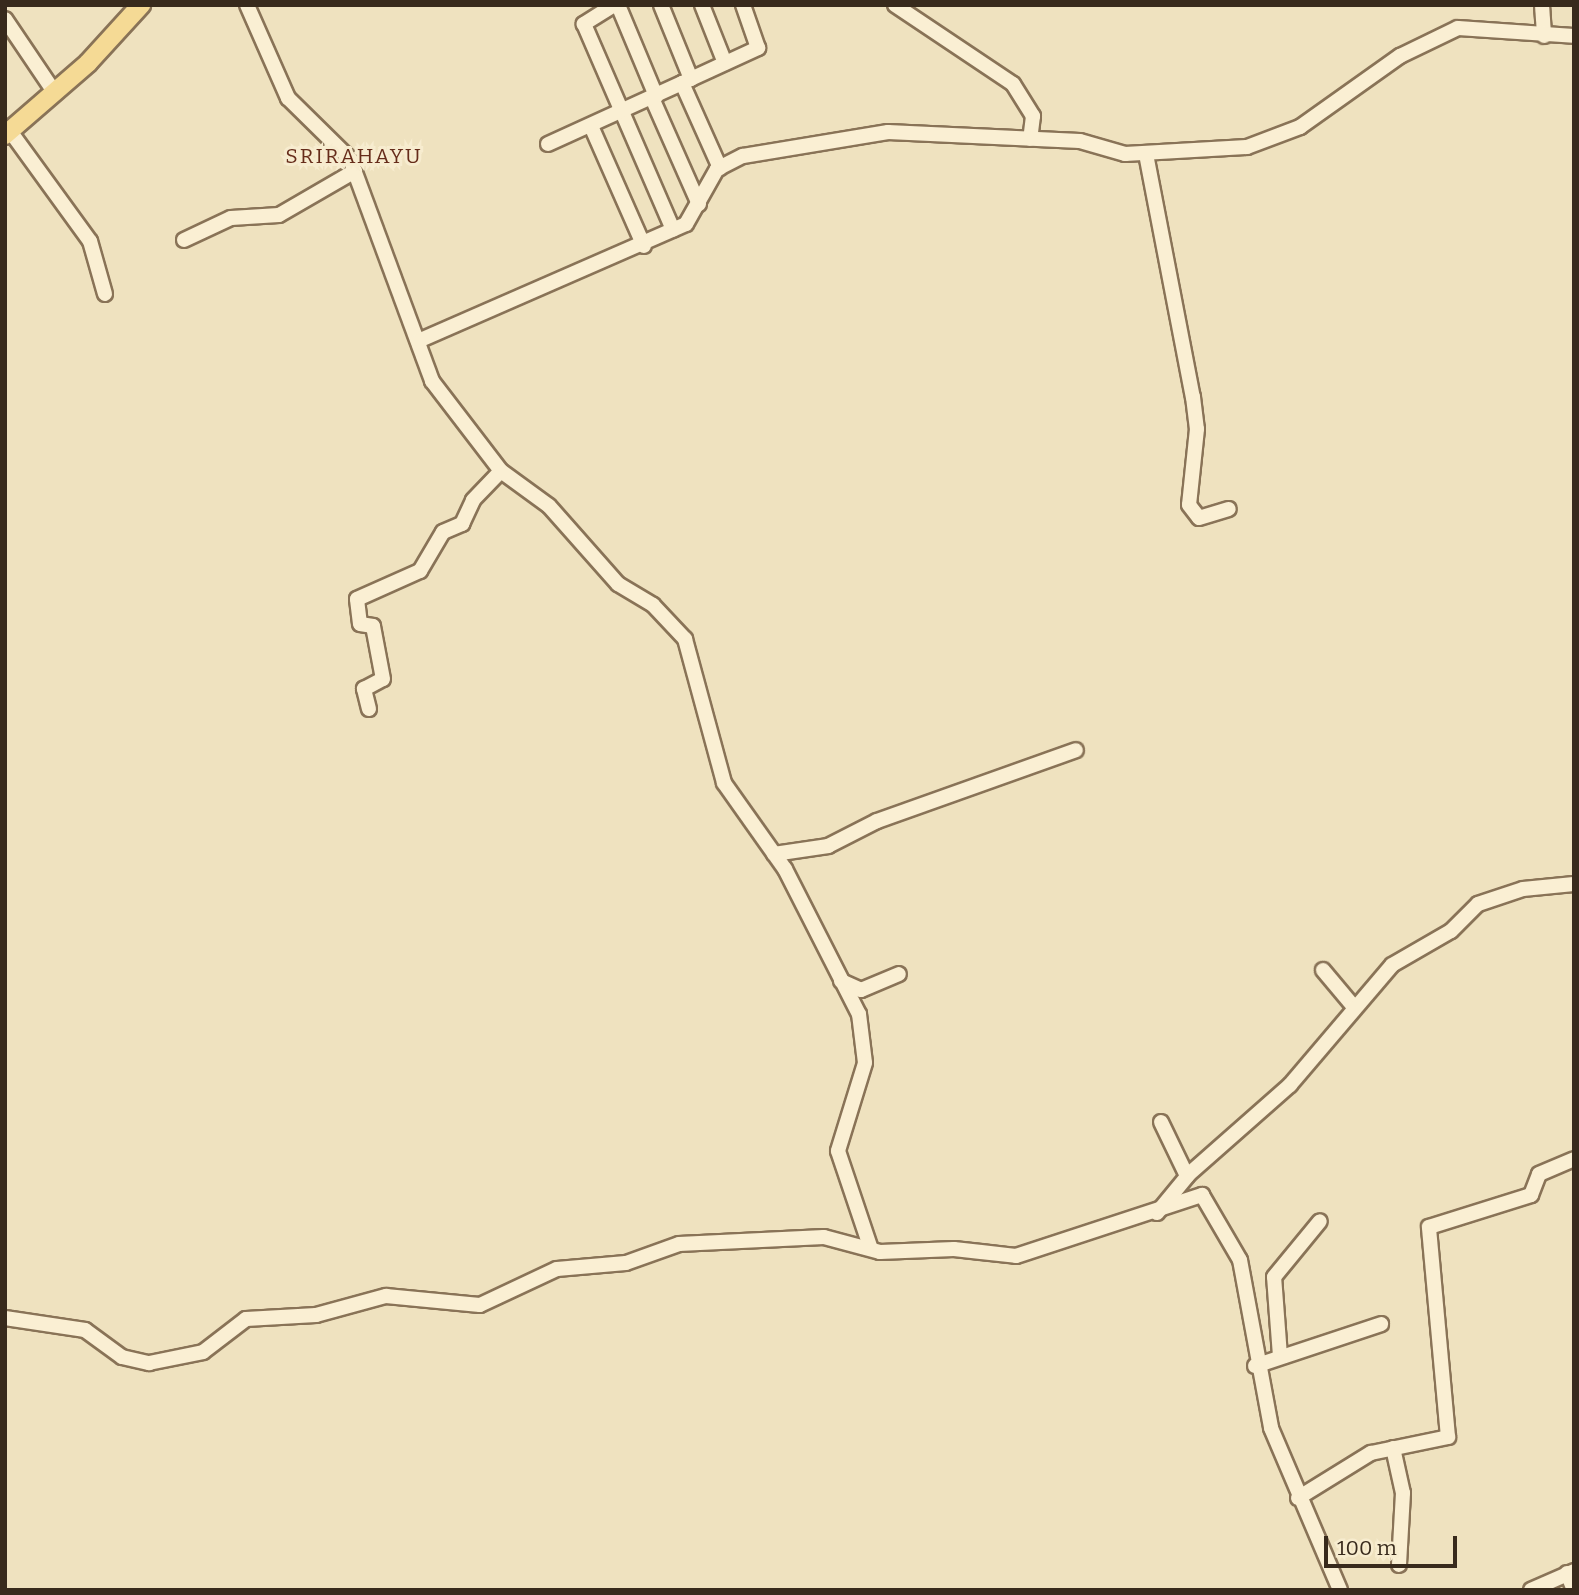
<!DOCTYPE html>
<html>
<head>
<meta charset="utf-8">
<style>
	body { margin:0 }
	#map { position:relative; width:1579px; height:1595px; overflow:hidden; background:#efe2bf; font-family:Bitter,serif }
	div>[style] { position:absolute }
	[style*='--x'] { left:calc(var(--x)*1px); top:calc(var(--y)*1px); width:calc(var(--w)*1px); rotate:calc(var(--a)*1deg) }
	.roads { filter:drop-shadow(2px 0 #897357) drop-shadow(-2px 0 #897357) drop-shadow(0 2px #897357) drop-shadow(0 -2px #897357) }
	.minor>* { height:14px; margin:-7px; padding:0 7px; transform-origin:7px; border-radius:7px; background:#faefd3 }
	.major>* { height:18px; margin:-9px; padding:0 9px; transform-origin:9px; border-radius:9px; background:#f5da95 }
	span { translate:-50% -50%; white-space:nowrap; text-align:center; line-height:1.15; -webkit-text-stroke:6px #f7eccf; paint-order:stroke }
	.quarter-label { font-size:21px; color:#662c1a; letter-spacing:2px }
	.frame { position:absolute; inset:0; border:7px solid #382a1c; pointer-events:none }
	.scale { position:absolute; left:1324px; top:1536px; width:133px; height:32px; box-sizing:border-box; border:4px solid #382a1c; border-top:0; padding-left:9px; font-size:21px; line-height:24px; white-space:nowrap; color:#382a1c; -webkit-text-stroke:5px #f7eccf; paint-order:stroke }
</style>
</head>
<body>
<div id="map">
	<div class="roads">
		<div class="minor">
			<i style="--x:247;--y:5;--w:102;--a:66.2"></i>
			<i style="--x:288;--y:98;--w:87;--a:44.5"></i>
			<i style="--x:350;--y:159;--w:237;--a:69.7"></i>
			<i style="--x:432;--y:381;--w:113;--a:52.5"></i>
			<i style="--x:501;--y:471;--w:59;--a:36.1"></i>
			<i style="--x:549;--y:506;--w:104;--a:48.5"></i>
			<i style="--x:618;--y:584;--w:41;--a:31"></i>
			<i style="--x:653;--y:605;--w:47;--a:46.7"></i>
			<i style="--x:685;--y:639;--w:149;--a:74.8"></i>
			<i style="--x:724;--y:783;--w:105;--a:54.7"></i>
			<i style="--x:785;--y:869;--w:163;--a:63"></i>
			<i style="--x:859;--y:1014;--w:49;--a:83"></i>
			<i style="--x:865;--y:1063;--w:92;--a:107.1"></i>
			<i style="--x:838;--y:1151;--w:103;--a:71.4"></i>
			<i style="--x:614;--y:5;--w:36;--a:148"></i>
			<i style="--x:584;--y:24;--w:224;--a:66.6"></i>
			<i style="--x:618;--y:5;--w:99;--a:67.3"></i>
			<i style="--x:661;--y:5;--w:80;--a:67.9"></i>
			<i style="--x:702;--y:5;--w:62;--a:68.4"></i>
			<i style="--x:895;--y:5;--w:142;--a:33.8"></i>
			<i style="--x:1013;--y:84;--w:38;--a:58"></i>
			<i style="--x:1033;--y:116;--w:23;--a:97"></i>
			<i style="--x:1542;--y:5;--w:31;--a:86"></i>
			<i style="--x:5;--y:19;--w:89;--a:56"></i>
			<i style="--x:652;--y:98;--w:116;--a:66.1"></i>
			<i style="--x:591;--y:126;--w:131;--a:66.2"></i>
			<i style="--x:10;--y:131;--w:136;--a:54"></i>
			<i style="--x:90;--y:241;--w:55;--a:74.2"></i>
			<i style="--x:548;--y:144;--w:147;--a:-24.5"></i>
			<i style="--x:1146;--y:154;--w:248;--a:79.1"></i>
			<i style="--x:1193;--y:397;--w:32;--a:83"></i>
			<i style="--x:1197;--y:429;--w:76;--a:96"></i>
			<i style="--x:1189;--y:505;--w:16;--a:52"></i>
			<i style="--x:1199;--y:518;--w:31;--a:-17"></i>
			<i style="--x:720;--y:168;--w:93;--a:-114.1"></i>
			<i style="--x:682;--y:83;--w:84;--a:-24.7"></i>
			<i style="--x:758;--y:48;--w:46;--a:-109.2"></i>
			<i style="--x:184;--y:240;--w:52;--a:-25.1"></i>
			<i style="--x:231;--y:218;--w:48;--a:-3.6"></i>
			<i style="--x:279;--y:215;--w:88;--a:-30.1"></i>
			<i style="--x:418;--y:341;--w:292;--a:-23.6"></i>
			<i style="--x:686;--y:224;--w:63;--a:-60.6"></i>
			<i style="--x:717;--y:169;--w:29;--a:-27"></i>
			<i style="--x:743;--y:156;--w:147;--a:-9.4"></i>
			<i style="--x:888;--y:132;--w:192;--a:2.7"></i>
			<i style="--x:1080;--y:141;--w:47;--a:16.1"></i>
			<i style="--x:1125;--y:154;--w:122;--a:-3.3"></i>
			<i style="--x:1247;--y:147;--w:57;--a:-20.7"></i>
			<i style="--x:1300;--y:127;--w:123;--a:-35.4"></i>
			<i style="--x:1400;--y:56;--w:64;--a:-25.8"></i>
			<i style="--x:1458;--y:28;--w:116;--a:3.9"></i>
			<i style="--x:369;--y:709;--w:21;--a:-104"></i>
			<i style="--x:364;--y:689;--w:21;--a:-28"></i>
			<i style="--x:383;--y:679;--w:54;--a:-100.7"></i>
			<i style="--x:373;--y:626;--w:13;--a:-171"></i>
			<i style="--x:360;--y:624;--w:25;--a:-97"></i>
			<i style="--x:357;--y:599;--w:69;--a:-24"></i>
			<i style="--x:420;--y:571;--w:45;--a:-59.5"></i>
			<i style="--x:443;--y:532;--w:21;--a:-23"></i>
			<i style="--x:462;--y:524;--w:26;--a:-65"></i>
			<i style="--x:473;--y:500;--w:40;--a:-46"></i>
			<i style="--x:774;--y:854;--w:55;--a:-8.4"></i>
			<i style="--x:828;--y:846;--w:55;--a:-27"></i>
			<i style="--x:877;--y:821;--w:211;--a:-19.6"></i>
			<i style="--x:1323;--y:970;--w:48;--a:50"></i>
			<i style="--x:841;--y:981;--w:22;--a:24"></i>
			<i style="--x:861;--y:990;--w:41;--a:-22.8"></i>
			<i style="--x:1161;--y:1122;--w:60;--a:64.3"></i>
			<i style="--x:1157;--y:1213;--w:50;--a:-50.6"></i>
			<i style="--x:1189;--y:1174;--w:135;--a:-41.4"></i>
			<i style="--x:1290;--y:1085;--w:157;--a:-49.6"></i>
			<i style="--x:1392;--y:965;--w:68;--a:-30"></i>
			<i style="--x:1451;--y:931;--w:38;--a:-45"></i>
			<i style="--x:1478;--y:904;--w:47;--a:-18.4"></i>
			<i style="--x:1523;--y:889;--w:51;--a:-5.6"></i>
			<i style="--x:5;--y:1318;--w:81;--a:8.5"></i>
			<i style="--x:85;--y:1330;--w:46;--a:36.1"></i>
			<i style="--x:122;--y:1357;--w:28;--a:13"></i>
			<i style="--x:149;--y:1363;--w:55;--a:-11.5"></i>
			<i style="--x:203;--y:1352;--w:54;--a:-37.5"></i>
			<i style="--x:246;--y:1319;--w:70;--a:-3.3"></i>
			<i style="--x:316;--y:1315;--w:73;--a:-15.2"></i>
			<i style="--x:386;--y:1296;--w:94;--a:5.5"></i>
			<i style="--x:480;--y:1305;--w:85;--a:-25.1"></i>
			<i style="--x:557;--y:1269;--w:69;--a:-5"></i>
			<i style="--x:626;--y:1263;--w:56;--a:-19.7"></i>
			<i style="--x:679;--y:1244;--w:145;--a:-2.8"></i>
			<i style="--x:824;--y:1237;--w:58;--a:15"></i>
			<i style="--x:880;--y:1252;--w:74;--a:-2.3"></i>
			<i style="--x:954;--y:1249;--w:62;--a:6.4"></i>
			<i style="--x:1016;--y:1256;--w:196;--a:-18.2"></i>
			<i style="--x:1202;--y:1195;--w:75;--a:59.7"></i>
			<i style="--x:1240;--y:1260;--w:171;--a:79.5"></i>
			<i style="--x:1271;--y:1428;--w:176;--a:66.9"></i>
			<i style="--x:1280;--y:1356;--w:79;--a:-94.3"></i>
			<i style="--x:1274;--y:1277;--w:72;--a:-50.6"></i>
			<i style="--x:1255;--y:1366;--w:133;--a:-18.4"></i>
			<i style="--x:1393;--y:1448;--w:46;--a:77.5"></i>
			<i style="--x:1403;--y:1493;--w:72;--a:93.2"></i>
			<i style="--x:1298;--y:1498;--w:86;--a:-31.7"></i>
			<i style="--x:1371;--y:1453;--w:79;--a:-11.7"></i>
			<i style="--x:1448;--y:1437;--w:211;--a:-95.2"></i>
			<i style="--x:1429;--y:1227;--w:107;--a:-17.4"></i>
			<i style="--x:1531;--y:1195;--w:22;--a:-69"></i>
			<i style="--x:1539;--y:1174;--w:38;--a:-23"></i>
			<i style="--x:1567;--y:1573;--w:18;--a:68"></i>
			<i style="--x:1531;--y:1590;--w:47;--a:-23.8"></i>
		</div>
		<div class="major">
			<i style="--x:5;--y:135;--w:110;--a:-40.9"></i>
			<i style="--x:88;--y:63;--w:79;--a:-47.6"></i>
		</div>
	</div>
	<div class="quarter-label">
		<span style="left:354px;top:156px">SRIRAHAYU</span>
	</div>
	<div class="frame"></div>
	<div class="scale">100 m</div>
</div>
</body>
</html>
